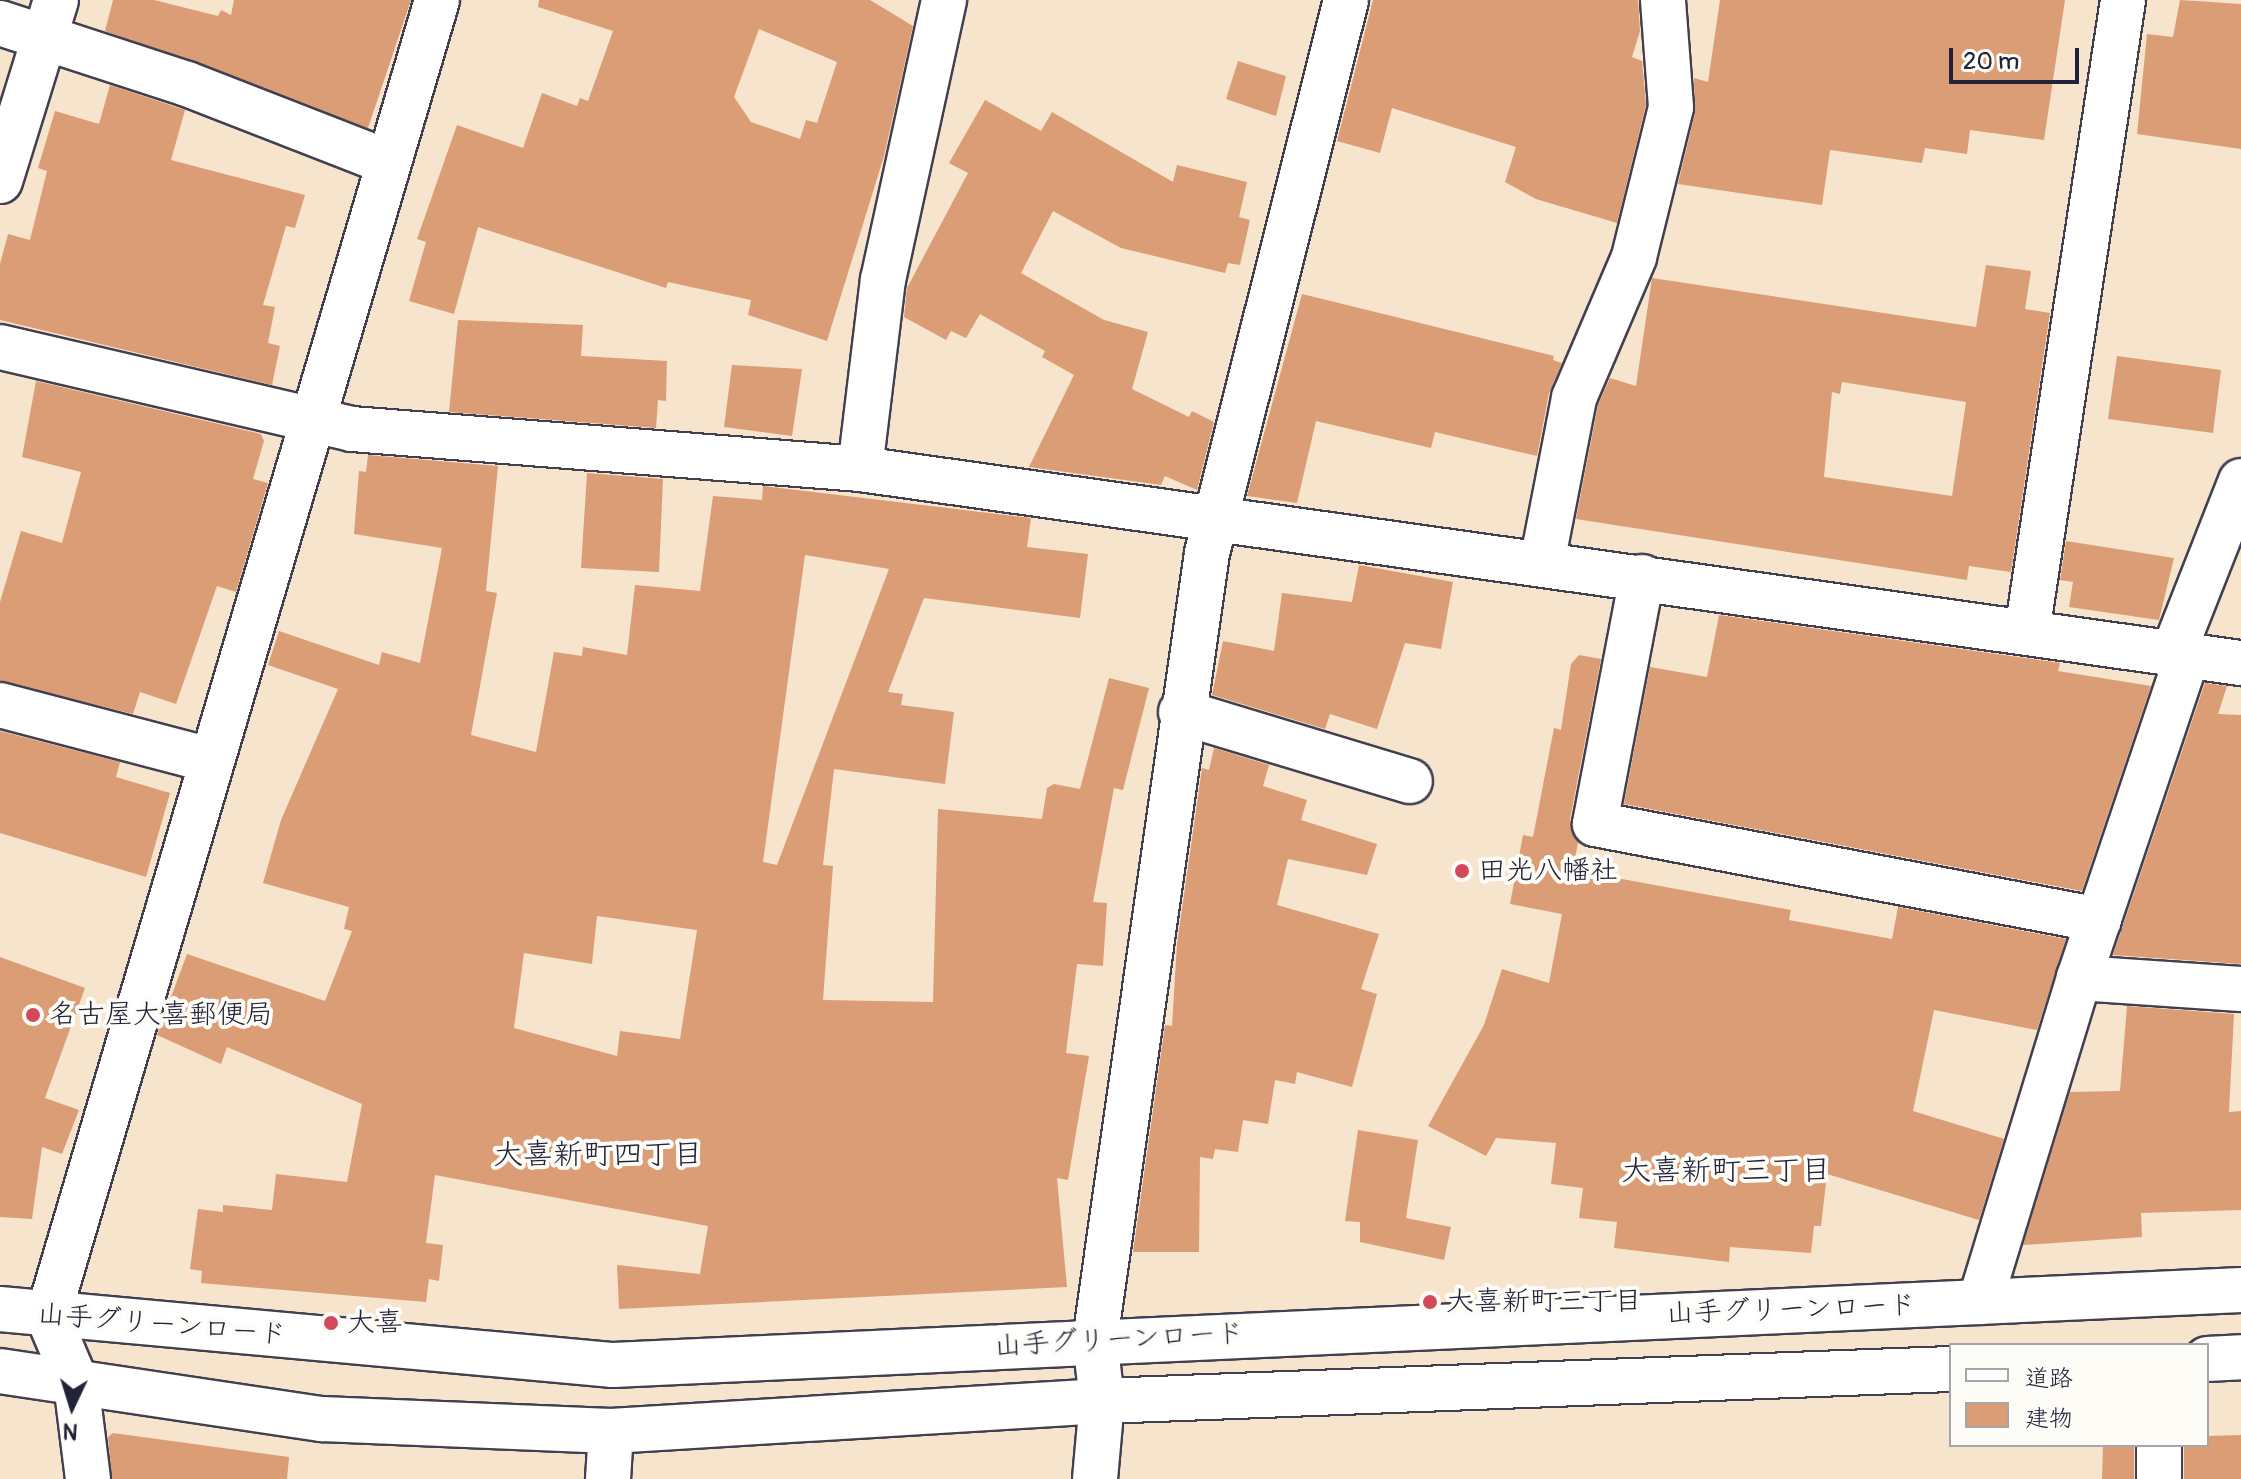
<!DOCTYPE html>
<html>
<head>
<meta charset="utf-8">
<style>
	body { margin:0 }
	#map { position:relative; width:2241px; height:1479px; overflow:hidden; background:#f6e4cd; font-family:Pangolin,"Klee One",sans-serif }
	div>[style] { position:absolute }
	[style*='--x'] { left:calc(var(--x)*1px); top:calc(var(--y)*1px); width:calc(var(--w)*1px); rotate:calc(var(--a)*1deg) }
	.building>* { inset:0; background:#da9d76 }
	.roads { filter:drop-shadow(2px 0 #423f51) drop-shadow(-2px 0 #423f51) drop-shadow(0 2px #423f51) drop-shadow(0 -2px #423f51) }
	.minor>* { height:44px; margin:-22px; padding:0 22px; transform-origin:22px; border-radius:22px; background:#fff }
	.dots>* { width:22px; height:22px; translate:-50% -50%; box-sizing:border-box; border:4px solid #fdfcf7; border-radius:50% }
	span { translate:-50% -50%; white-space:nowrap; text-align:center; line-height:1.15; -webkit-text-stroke:8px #fdfcf7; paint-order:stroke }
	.poi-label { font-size:28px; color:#22223b }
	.left { translate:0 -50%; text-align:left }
	.street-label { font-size:28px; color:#22223b }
	.neighbourhood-label { font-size:30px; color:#22223b }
	.legend { position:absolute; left:1949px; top:1343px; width:260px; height:104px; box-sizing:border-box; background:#fdfcf7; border:2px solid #a5a5ac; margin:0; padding:10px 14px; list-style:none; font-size:24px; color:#22223b }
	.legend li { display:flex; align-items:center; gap:16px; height:40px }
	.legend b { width:40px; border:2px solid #a5a5ac }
	.north { position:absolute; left:32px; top:1367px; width:80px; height:80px; -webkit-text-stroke:6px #fdfcf7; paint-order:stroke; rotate:184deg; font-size:22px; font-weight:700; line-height:32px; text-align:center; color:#22223b }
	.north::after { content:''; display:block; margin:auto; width:28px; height:36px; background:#22223b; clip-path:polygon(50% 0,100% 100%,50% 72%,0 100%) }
	.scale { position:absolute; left:1949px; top:48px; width:130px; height:36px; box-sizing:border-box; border:4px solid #22223b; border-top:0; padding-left:10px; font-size:24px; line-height:28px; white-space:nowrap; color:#22223b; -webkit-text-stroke:6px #fdfcf7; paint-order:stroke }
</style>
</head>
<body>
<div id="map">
	<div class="building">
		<i style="clip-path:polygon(113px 0,154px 0,218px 16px,221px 10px,231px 15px,234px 0,411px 0,368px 128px,105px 31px)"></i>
		<i style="clip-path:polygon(evenodd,539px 0,870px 0,913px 26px,884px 156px,827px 341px,748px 315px,751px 300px,668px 282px,666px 288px,478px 227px,454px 314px,409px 301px,426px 242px,417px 239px,457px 125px,523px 148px,542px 93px,577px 106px,580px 98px,588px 101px,613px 31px,538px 7px,539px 0,759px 29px,837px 62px,817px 123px,806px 120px,800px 139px,751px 122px,734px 97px,759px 29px)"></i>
		<i style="clip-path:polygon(1373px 0,1638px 0,1640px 31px,1632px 57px,1642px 61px,1646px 105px,1617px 223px,1536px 199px,1505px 182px,1516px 147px,1392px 108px,1380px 153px,1337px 141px)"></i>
		<i style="clip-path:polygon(1720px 0,2065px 0,2044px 140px,1970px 130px,1967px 154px,1925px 148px,1922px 163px,1830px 150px,1822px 205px,1678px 184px,1695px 113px,1694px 78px,1708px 82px)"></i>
		<i style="clip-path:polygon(2180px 0,2241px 4px,2241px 149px,2137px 134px,2147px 34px,2173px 37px)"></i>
		<i style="clip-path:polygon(1238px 61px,1286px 76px,1276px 116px,1226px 99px)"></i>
		<i style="clip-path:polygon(110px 85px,185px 110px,171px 160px,305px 195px,295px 228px,286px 226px,263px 305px,275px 307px,268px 343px,280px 346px,272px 385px,0 320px,0 264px,8px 234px,30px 240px,47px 171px,38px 168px,55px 111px,99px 124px)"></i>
		<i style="clip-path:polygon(985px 100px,1041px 131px,1052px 112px,1173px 182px,1177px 165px,1247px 182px,1239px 217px,1250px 220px,1240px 265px,1228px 263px,1225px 273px,1121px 248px,1053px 211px,1021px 273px,1104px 320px,1148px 332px,1132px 389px,1189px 417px,1192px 411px,1214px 422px,1197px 490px,1165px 476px,1161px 485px,1029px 467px,1074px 375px,1042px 357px,1045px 351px,980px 314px,966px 338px,951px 331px,946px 340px,904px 317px,907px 288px,968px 173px,949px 163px)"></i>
		<i style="clip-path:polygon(evenodd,1986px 265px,2031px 271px,2025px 309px,2050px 313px,2011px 572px,1969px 566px,1967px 580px,1576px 519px,1598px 405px,1610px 378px,1636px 386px,1652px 278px,1976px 327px,1986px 265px,1842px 382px,1966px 402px,1952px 496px,1824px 477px,1832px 392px,1840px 394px,1842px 382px)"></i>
		<i style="clip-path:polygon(1302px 294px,1554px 356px,1553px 360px,1562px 363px,1549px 393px,1537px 456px,1435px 432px,1431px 448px,1316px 421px,1297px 503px,1247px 496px)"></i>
		<i style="clip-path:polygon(458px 320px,583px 325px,581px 356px,667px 361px,666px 401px,658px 400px,656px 428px,449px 412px)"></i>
		<i style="clip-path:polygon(2117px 356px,2221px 370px,2213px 433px,2108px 419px)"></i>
		<i style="clip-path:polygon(732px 365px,802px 369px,792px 436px,724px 427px)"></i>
		<i style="clip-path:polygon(36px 381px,261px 434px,264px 441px,253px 479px,268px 483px,236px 592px,217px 586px,176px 704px,140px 692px,133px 714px,0 681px,0 602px,21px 531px,62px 543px,81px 472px,22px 457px)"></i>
		<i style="clip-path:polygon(evenodd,368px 455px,498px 466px,486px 591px,497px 593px,471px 735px,536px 752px,554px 652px,582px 656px,583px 647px,627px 655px,635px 585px,700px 591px,713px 496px,762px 500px,763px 486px,1031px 518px,1027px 547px,1088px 554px,1080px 618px,924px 598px,888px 692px,903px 694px,901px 705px,954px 712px,945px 784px,834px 769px,823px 865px,833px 866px,823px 1000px,933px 1002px,938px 809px,1042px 819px,1047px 788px,1054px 784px,1080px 789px,1109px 678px,1149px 688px,1123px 790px,1114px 788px,1093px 902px,1107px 903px,1103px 966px,1077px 964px,1066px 1053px,1089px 1056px,1068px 1180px,1057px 1178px,1067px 1287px,619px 1309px,617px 1265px,700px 1274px,708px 1226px,435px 1175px,426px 1243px,443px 1245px,439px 1281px,429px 1279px,426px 1302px,201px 1283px,202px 1271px,190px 1269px,198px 1209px,223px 1212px,223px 1205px,272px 1210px,276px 1174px,347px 1182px,362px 1104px,227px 1047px,221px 1064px,157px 1035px,187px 954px,325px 1001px,352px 931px,344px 929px,349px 907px,263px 883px,281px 820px,338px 689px,268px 665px,279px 631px,379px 665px,382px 652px,420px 663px,442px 548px,354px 534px,359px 471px,366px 472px,368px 455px,805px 555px,889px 569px,777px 865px,763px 862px,805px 555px,368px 455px,597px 916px,697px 930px,680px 1039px,620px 1031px,617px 1056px,514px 1028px,524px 953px,592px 964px,597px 916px)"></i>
		<i style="clip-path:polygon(587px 473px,663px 479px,659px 572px,581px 568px)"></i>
		<i style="clip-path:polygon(2066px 541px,2174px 558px,2159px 620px,2069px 607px,2073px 582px,2060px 580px)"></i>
		<i style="clip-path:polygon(1359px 565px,1453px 582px,1441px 649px,1405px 643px,1377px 729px,1330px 714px,1325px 729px,1212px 695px,1223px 641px,1274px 651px,1282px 593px,1352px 602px)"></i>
		<i style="clip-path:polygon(1719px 615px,2060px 663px,2058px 671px,2151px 686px,2082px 891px,1624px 804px,1650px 667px,1707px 677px)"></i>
		<i style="clip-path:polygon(1579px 655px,1601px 659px,1570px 819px,1578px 842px,1573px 870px,1791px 910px,1789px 920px,1892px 939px,1898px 907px,2066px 939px,2037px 1030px,1934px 1010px,1913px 1111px,2004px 1139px,1979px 1220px,1827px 1174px,1821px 1226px,1814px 1226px,1811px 1253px,1730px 1247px,1729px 1262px,1614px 1248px,1617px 1222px,1579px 1218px,1583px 1188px,1551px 1184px,1556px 1143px,1496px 1138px,1486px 1156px,1428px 1126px,1484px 1025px,1502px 969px,1549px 983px,1562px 914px,1510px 904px,1523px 835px,1533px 837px,1554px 728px,1561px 730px,1571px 664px)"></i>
		<i style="clip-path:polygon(2205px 683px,2227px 686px,2218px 714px,2241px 715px,2241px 964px,2113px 955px)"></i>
		<i style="clip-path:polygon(0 731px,120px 762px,116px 777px,170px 793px,146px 877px,0 833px)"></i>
		<i style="clip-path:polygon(1214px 748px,1269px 765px,1263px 786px,1307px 800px,1301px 820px,1377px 844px,1367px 875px,1288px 859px,1277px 905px,1379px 934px,1361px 989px,1377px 994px,1352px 1087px,1297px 1072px,1295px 1084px,1275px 1080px,1268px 1124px,1243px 1120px,1238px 1152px,1215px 1149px,1213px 1159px,1200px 1157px,1199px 1252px,1133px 1252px,1165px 1025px,1172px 1026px,1177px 944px,1202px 768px,1209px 770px)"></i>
		<i style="clip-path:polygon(0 957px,85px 988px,45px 1098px,79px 1110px,62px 1154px,42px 1147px,32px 1219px,0 1217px)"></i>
		<i style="clip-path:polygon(2127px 1006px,2234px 1014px,2229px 1112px,2241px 1111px,2241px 1210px,2141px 1213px,2142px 1237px,2023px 1245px,2070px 1092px,2120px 1091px)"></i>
		<i style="clip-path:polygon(1358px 1130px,1418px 1140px,1406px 1218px,1451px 1227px,1444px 1260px,1360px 1242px,1360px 1222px,1345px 1221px)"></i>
		<i style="clip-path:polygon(113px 1433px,289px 1457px,287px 1479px,112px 1479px,108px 1437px)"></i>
		<i style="clip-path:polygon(2241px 1435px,2241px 1479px,2184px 1479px,2184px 1445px,2207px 1445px,2207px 1436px)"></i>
		<i style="clip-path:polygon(2103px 1445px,2134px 1445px,2134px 1479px,2102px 1479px)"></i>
	</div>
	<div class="roads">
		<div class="minor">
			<i style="--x:0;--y:23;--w:197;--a:18.1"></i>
			<i style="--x:187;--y:84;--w:215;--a:21.3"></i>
			<i style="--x:0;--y:181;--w:189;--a:-72.8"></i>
			<i style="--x:0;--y:347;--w:361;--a:13.1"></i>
			<i style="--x:352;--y:429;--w:510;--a:4.5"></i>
			<i style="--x:860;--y:469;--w:1395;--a:8"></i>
			<i style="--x:860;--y:469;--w:190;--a:-83.1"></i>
			<i style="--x:883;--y:280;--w:287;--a:-77.7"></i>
			<i style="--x:1542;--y:563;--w:168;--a:-79"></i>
			<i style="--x:1574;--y:398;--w:153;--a:-66.9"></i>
			<i style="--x:1634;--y:257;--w:154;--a:-76.1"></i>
			<i style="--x:1671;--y:107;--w:107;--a:-94.3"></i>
			<i style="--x:1642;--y:577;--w:251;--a:100.8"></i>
			<i style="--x:1595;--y:824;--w:513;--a:10.78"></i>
			<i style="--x:2027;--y:632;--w:639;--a:-81.36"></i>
			<i style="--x:2172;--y:656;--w:188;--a:-68.5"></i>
			<i style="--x:0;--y:705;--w:216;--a:14.7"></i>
			<i style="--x:1181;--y:712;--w:239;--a:16.8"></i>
			<i style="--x:2079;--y:978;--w:162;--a:3.9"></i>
			<i style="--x:1980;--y:1302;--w:339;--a:-73"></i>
			<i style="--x:2079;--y:978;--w:338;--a:-71.4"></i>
			<i style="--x:0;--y:1309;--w:616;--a:5.22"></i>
			<i style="--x:613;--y:1365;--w:1630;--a:-2.64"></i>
			<i style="--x:2207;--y:1359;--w:34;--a:-3"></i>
			<i style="--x:0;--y:1371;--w:326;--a:8.5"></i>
			<i style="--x:322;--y:1419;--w:289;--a:2.4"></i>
			<i style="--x:611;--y:1431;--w:492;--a:-3.5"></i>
			<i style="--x:1102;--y:1401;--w:850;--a:-2.16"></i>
			<i style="--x:2159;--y:1445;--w:34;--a:90"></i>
			<i style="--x:88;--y:1479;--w:98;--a:-97.1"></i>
			<i style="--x:76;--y:1382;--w:72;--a:-113"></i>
			<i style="--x:48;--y:1316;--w:1372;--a:-73.53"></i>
			<i style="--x:608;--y:1479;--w:48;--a:-86.4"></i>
			<i style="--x:1095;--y:1479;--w:78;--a:-84.9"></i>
			<i style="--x:1102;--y:1401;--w:61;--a:-96.5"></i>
			<i style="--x:1095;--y:1340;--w:795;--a:-81.9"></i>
			<i style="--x:1207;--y:553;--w:570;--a:-75.89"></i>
		</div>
	</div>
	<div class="dots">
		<i style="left:1462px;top:871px;background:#d1495b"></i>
		<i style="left:33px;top:1015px;background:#d1495b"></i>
		<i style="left:1430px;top:1302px;background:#d1495b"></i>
		<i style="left:331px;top:1323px;background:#d1495b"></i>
	</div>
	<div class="poi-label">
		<span class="left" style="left:1478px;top:871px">田光八幡社</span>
		<span class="left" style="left:49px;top:1015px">名古屋大喜郵便局</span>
		<span class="left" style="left:1446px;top:1302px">大喜新町三丁目</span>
		<span class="left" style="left:347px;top:1323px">大喜</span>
	</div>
	<div class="street-label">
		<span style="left:1791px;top:1310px;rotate:-2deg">山手グリーンロード</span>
		<span style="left:162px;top:1325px;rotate:5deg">山手グリーンロード</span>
		<span style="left:1119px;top:1340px;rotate:-3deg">山手グリーンロード</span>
	</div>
	<div class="neighbourhood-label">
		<span style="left:598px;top:1155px">大喜新町四丁目</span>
		<span style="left:1726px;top:1171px">大喜新町三丁目</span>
	</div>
	<ul class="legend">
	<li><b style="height:10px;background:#fff"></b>道路</li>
	<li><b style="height:22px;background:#da9d76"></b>建物</li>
	</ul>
	<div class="north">N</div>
	<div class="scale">20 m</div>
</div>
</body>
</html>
